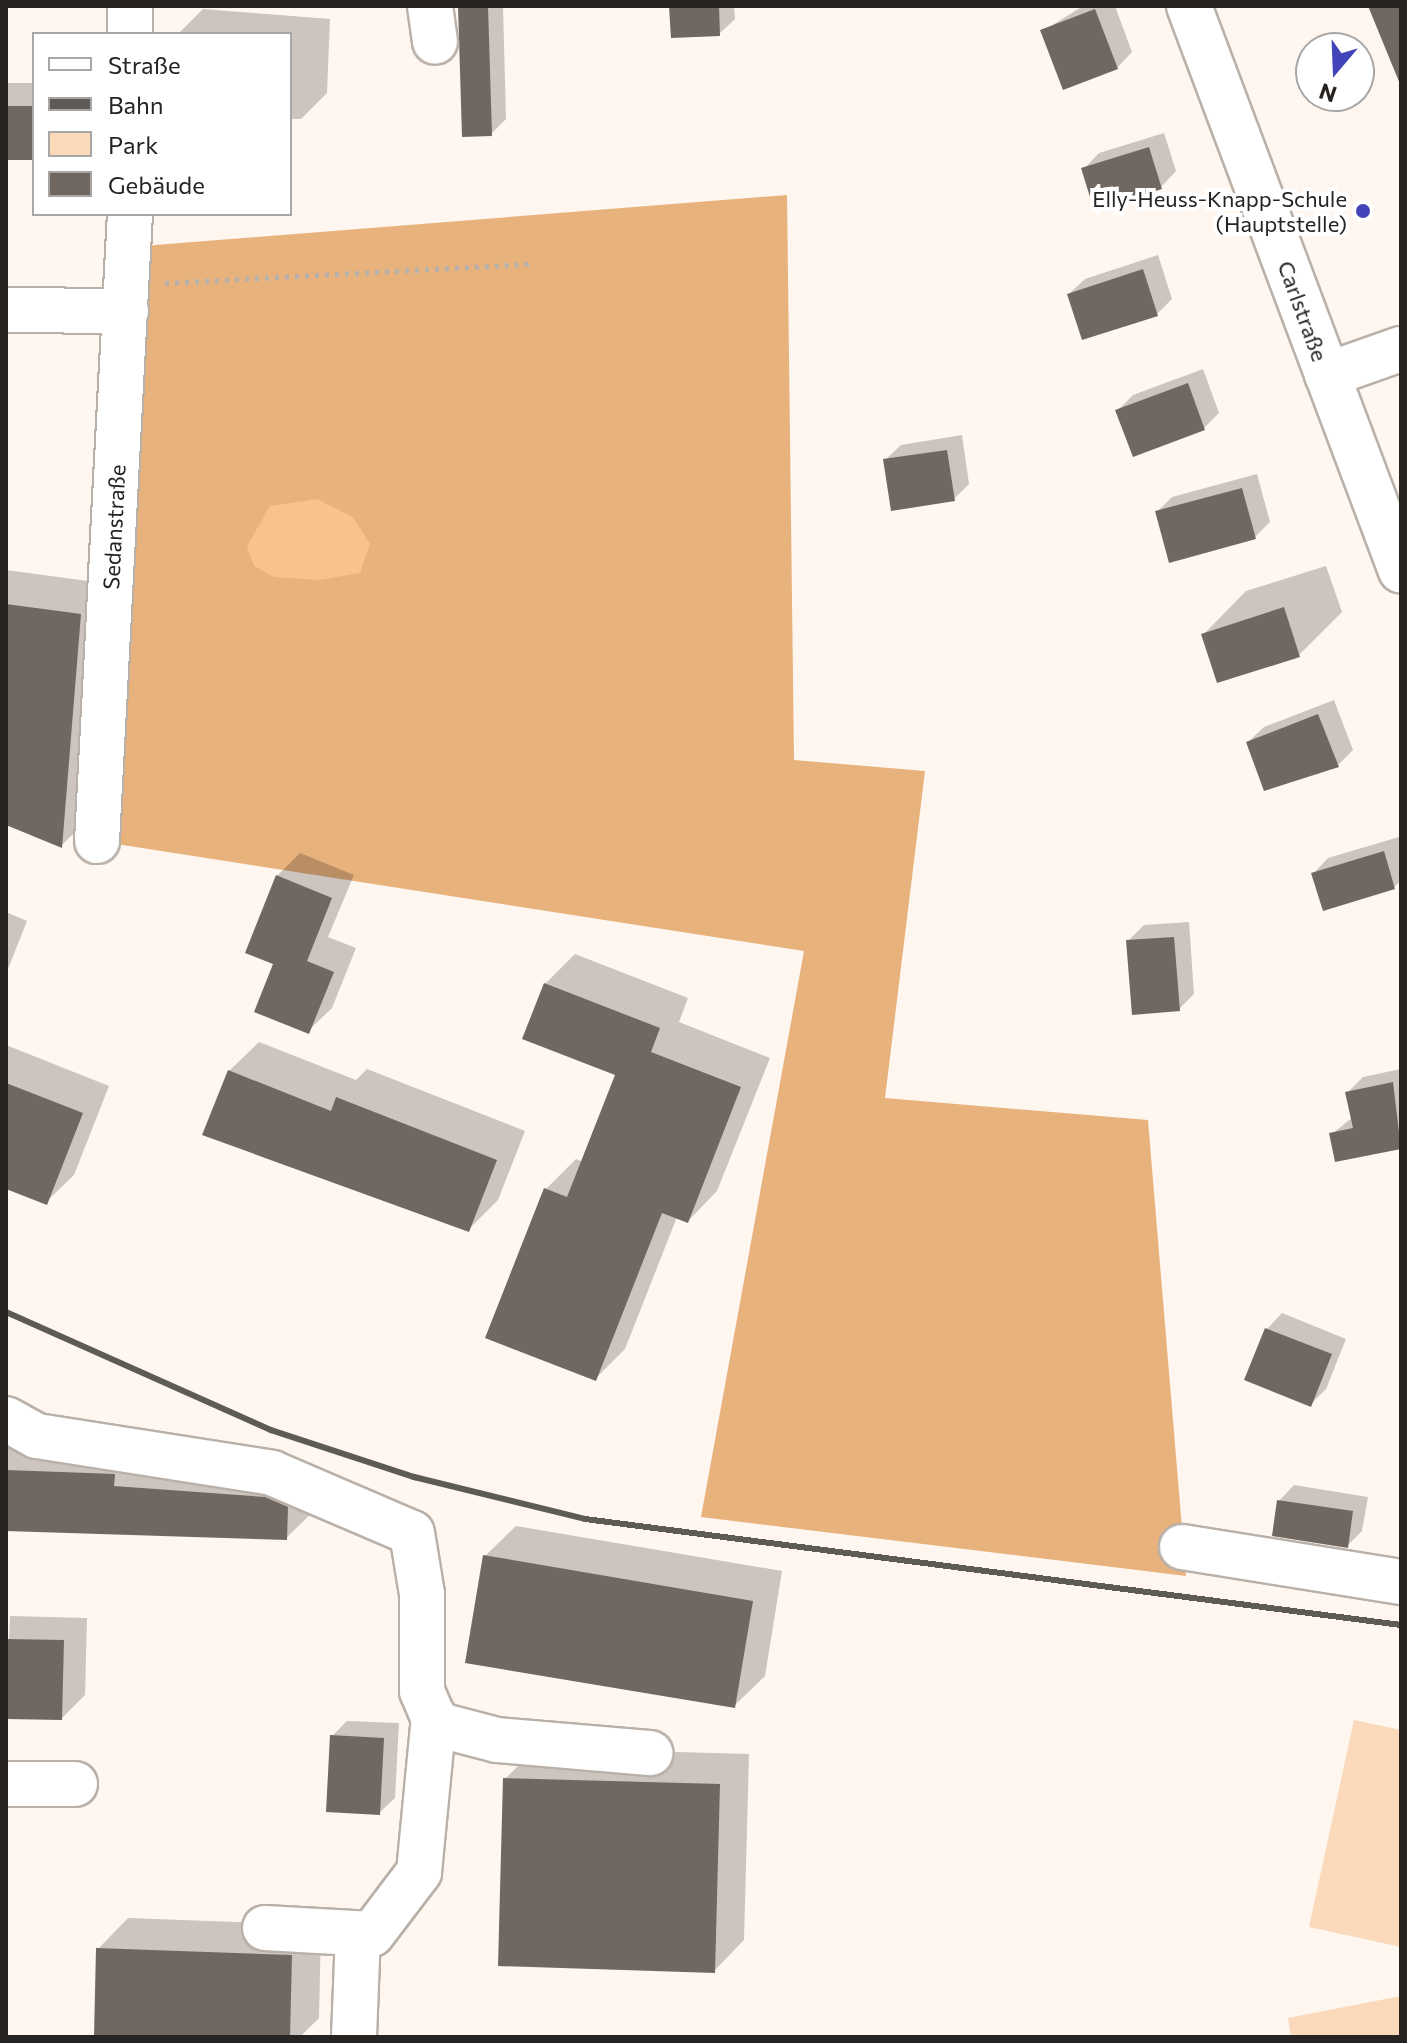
<!DOCTYPE html>
<html>
<head>
<meta charset="utf-8">
<style>
	body { margin:0 }
	#map { position:relative; width:1407px; height:2043px; overflow:hidden; background:#fef6ef; font-family:Commissioner,sans-serif }
	div>[style] { position:absolute }
	[style*='--x'] { left:calc(var(--x)*1px); top:calc(var(--y)*1px); width:calc(var(--w)*1px); rotate:calc(var(--a)*1deg) }
	.green>* { inset:0; background:#fadabb }
	.forest>* { inset:0; background:#e8b27d }
	.water>* { inset:0; background:#f8c28c }
	.shadow>* { inset:0; background:#0003 }
	.building>* { inset:0; background:#706860 }
	.path>* { height:5px; margin-top:-2.5px; transform-origin:0; background:repeating-linear-gradient(90deg,#b7b1ab 0 4px,transparent 0 10px) }
	.roads { filter:drop-shadow(2px 0 #b9b0a8) drop-shadow(-2px 0 #b9b0a8) drop-shadow(0 2px #b9b0a8) drop-shadow(0 -2px #b9b0a8) }
	.minor>* { height:44px; margin:-22px; padding:0 22px; transform-origin:22px; border-radius:22px; background:#fff }
	.rail>* { height:6px; margin:-3px; padding:0 3px; transform-origin:3px; border-radius:3px; background:#5e5a56 }
	.dots>* { width:22px; height:22px; translate:-50% -50%; box-sizing:border-box; border:4px solid #fff; border-radius:50% }
	span { translate:-50% -50%; white-space:nowrap; text-align:center; line-height:1.15; -webkit-text-stroke:8px #fff; paint-order:stroke }
	.poi-label { font-size:22px; color:#262320 }
	.right { translate:-100% -50%; text-align:right }
	.street-label { font-size:22px; color:#262320 }
	.frame { position:absolute; inset:0; border:8px solid #262320; pointer-events:none }
	.legend { position:absolute; left:32px; top:32px; width:260px; height:184px; box-sizing:border-box; background:#fff; border:2px solid #a8a7a6; margin:0; padding:10px 14px; list-style:none; font-size:24px; color:#262320 }
	.legend li { display:flex; align-items:center; gap:16px; height:40px }
	.legend b { width:40px; border:2px solid #a8a7a6 }
	.north { position:absolute; left:1295px; top:32px; width:80px; height:80px; box-sizing:border-box; background:#fff; border:2px solid #a8a7a6; border-radius:50%; rotate:199deg; font-size:22px; font-weight:700; line-height:32px; text-align:center; color:#262320 }
	.north::after { content:''; display:block; margin:auto; width:28px; height:36px; background:#4244b9; clip-path:polygon(50% 0,100% 100%,50% 72%,0 100%) }
</style>
</head>
<body>
<div id="map">
	<div class="green">
		<i style="clip-path:polygon(1354px 1720px,1401px 1730px,1401px 1947px,1309px 1927px)"></i>
		<i style="clip-path:polygon(1401px 1996px,1401px 2037px,1291px 2037px,1288px 2018px)"></i>
	</div>
	<div class="forest">
		<i style="clip-path:polygon(787px 195px,794px 760px,925px 771px,885px 1098px,1148px 1120px,1186px 1576px,701px 1517px,804px 951px,97px 841px,130px 247px)"></i>
	</div>
	<div class="water">
		<i style="clip-path:polygon(317px 499px,353px 517px,370px 544px,360px 573px,319px 580px,274px 577px,254px 566px,247px 546px,270px 506px)"></i>
	</div>
	<div class="shadow">
		<i style="clip-path:polygon(460px 6px,503px 6px,506px 119px,491px 134px)"></i>
		<i style="clip-path:polygon(671px 6px,734px 6px,735px 19px,719px 34px)"></i>
		<i style="clip-path:polygon(1083px 6px,1115px 6px,1132px 52px,1117px 68px,1043px 31px)"></i>
		<i style="clip-path:polygon(203px 9px,330px 19px,327px 93px,301px 119px,290px 119px,290px 34px,178px 34px)"></i>
		<i style="clip-path:polygon(6px 83px,34px 83px,34px 158px,6px 158px)"></i>
		<i style="clip-path:polygon(1164px 133px,1176px 171px,1161px 187px,1084px 169px,1099px 153px)"></i>
		<i style="clip-path:polygon(1158px 255px,1172px 299px,1157px 314px,1069px 294px,1085px 279px)"></i>
		<i style="clip-path:polygon(1203px 369px,1219px 413px,1204px 428px,1118px 410px,1133px 395px)"></i>
		<i style="clip-path:polygon(962px 435px,969px 484px,954px 499px,885px 460px,901px 445px)"></i>
		<i style="clip-path:polygon(1257px 474px,1270px 522px,1255px 537px,1157px 512px,1172px 497px)"></i>
		<i style="clip-path:polygon(1326px 566px,1342px 612px,1299px 655px,1204px 634px,1246px 591px)"></i>
		<i style="clip-path:polygon(6px 570px,110px 584px,92px 815px,62px 845px,6px 823px)"></i>
		<i style="clip-path:polygon(1334px 700px,1353px 750px,1338px 765px,1248px 742px,1264px 727px)"></i>
		<i style="clip-path:polygon(1399px 837px,1401px 881px,1394px 887px,1313px 874px,1328px 858px)"></i>
		<i style="clip-path:polygon(300px 853px,354px 875px,328px 937px,356px 948px,332px 1008px,308px 1031px,275px 963px,277px 876px)"></i>
		<i style="clip-path:polygon(6px 912px,27px 921px,6px 974px)"></i>
		<i style="clip-path:polygon(1189px 922px,1194px 994px,1179px 1009px,1128px 941px,1144px 925px)"></i>
		<i style="clip-path:polygon(575px 954px,688px 998px,679px 1022px,770px 1058px,717px 1191px,688px 1221px,677px 1217px,625px 1349px,595px 1379px,546px 1189px,576px 1159px,583px 1162px,618px 1074px,545px 984px)"></i>
		<i style="clip-path:polygon(259px 1042px,356px 1080px,367px 1069px,525px 1131px,498px 1200px,469px 1229px,229px 1071px)"></i>
		<i style="clip-path:polygon(6px 1045px,109px 1086px,74px 1175px,46px 1202px,6px 1187px)"></i>
		<i style="clip-path:polygon(1401px 1069px,1401px 1147px,1337px 1160px,1332px 1134px,1353px 1117px,1348px 1092px,1363px 1077px)"></i>
		<i style="clip-path:polygon(1282px 1313px,1346px 1339px,1326px 1389px,1310px 1405px,1267px 1329px)"></i>
		<i style="clip-path:polygon(6px 1440px,144px 1444px,317px 1508px,286px 1538px,6px 1529px)"></i>
		<i style="clip-path:polygon(1294px 1485px,1368px 1497px,1362px 1531px,1347px 1546px,1279px 1501px)"></i>
		<i style="clip-path:polygon(516px 1526px,782px 1571px,765px 1676px,734px 1706px,485px 1556px)"></i>
		<i style="clip-path:polygon(10px 1616px,87px 1618px,85px 1695px,62px 1718px,6px 1717px)"></i>
		<i style="clip-path:polygon(347px 1721px,399px 1723px,395px 1798px,379px 1813px,332px 1736px)"></i>
		<i style="clip-path:polygon(536px 1748px,749px 1754px,744px 1940px,714px 1971px,505px 1779px)"></i>
		<i style="clip-path:polygon(128px 1918px,321px 1925px,319px 2018px,300px 2037px,96px 2037px,98px 1949px)"></i>
	</div>
	<div class="building">
		<i style="clip-path:polygon(458px 6px,488px 6px,492px 136px,462px 137px)"></i>
		<i style="clip-path:polygon(669px 6px,719px 6px,720px 36px,671px 38px)"></i>
		<i style="clip-path:polygon(1368px 6px,1401px 6px,1401px 84px,1400px 84px)"></i>
		<i style="clip-path:polygon(1095px 9px,1118px 69px,1063px 90px,1040px 30px)"></i>
		<i style="clip-path:polygon(6px 106px,34px 106px,34px 160px,6px 160px)"></i>
		<i style="clip-path:polygon(1149px 147px,1162px 189px,1094px 210px,1081px 168px)"></i>
		<i style="clip-path:polygon(1143px 269px,1158px 316px,1082px 340px,1067px 294px)"></i>
		<i style="clip-path:polygon(1188px 383px,1205px 430px,1133px 457px,1115px 410px)"></i>
		<i style="clip-path:polygon(947px 450px,955px 501px,891px 511px,883px 459px)"></i>
		<i style="clip-path:polygon(1242px 488px,1256px 539px,1169px 563px,1155px 511px)"></i>
		<i style="clip-path:polygon(6px 604px,81px 614px,62px 848px,6px 825px)"></i>
		<i style="clip-path:polygon(1284px 607px,1300px 657px,1217px 683px,1201px 634px)"></i>
		<i style="clip-path:polygon(1318px 714px,1339px 767px,1264px 791px,1246px 742px)"></i>
		<i style="clip-path:polygon(1384px 851px,1395px 889px,1323px 911px,1311px 873px)"></i>
		<i style="clip-path:polygon(276px 875px,332px 898px,307px 961px,334px 972px,309px 1034px,254px 1012px,273px 964px,245px 953px)"></i>
		<i style="clip-path:polygon(1174px 937px,1180px 1011px,1132px 1015px,1126px 940px)"></i>
		<i style="clip-path:polygon(544px 983px,660px 1028px,651px 1052px,741px 1087px,688px 1223px,662px 1213px,596px 1381px,485px 1338px,544px 1188px,567px 1197px,615px 1075px,522px 1039px)"></i>
		<i style="clip-path:polygon(228px 1070px,331px 1111px,336px 1097px,497px 1160px,469px 1232px,202px 1135px)"></i>
		<i style="clip-path:polygon(1393px 1082px,1401px 1149px,1335px 1162px,1329px 1133px,1353px 1128px,1345px 1092px)"></i>
		<i style="clip-path:polygon(6px 1083px,83px 1113px,47px 1205px,6px 1189px)"></i>
		<i style="clip-path:polygon(1265px 1328px,1332px 1354px,1311px 1407px,1244px 1380px)"></i>
		<i style="clip-path:polygon(6px 1470px,115px 1474px,114px 1486px,265px 1497px,288px 1507px,287px 1540px,6px 1531px)"></i>
		<i style="clip-path:polygon(1277px 1500px,1353px 1511px,1348px 1548px,1272px 1536px)"></i>
		<i style="clip-path:polygon(483px 1555px,753px 1601px,735px 1708px,465px 1663px)"></i>
		<i style="clip-path:polygon(6px 1639px,64px 1640px,62px 1720px,6px 1719px)"></i>
		<i style="clip-path:polygon(330px 1735px,384px 1738px,380px 1815px,326px 1812px)"></i>
		<i style="clip-path:polygon(503px 1778px,720px 1784px,715px 1973px,498px 1966px)"></i>
		<i style="clip-path:polygon(96px 1948px,292px 1955px,290px 2037px,94px 2037px)"></i>
	</div>
	<div class="path">
		<i style="--x:165;--y:283;--w:368;--a:-3"></i>
	</div>
	<div class="roads">
		<div class="minor">
			<i style="--x:430;--y:6;--w:36;--a:82"></i>
			<i style="--x:1189;--y:6;--w:603;--a:69.43"></i>
			<i style="--x:130;--y:34;--w:28;--a:-90"></i>
			<i style="--x:6;--y:310;--w:120;--a:0.5"></i>
			<i style="--x:1327;--y:375;--w:78;--a:-19.4"></i>
			<i style="--x:97;--y:841;--w:628;--a:-86.99"></i>
			<i style="--x:6;--y:1419;--w:35;--a:29"></i>
			<i style="--x:37;--y:1436;--w:238;--a:8.9"></i>
			<i style="--x:272;--y:1473;--w:152;--a:23.2"></i>
			<i style="--x:412;--y:1533;--w:62;--a:80.7"></i>
			<i style="--x:422;--y:1594;--w:97;--a:90"></i>
			<i style="--x:422;--y:1691;--w:36;--a:67"></i>
			<i style="--x:436;--y:1724;--w:63;--a:14.7"></i>
			<i style="--x:497;--y:1740;--w:154;--a:4.9"></i>
			<i style="--x:1182;--y:1547;--w:222;--a:9.1"></i>
			<i style="--x:6;--y:1784;--w:69;--a:0"></i>
			<i style="--x:265;--y:1928;--w:107;--a:3.2"></i>
			<i style="--x:372;--y:1934;--w:78;--a:-52.8"></i>
			<i style="--x:419;--y:1872;--w:156;--a:-84.5"></i>
			<i style="--x:354;--y:2037;--w:103;--a:-87.8"></i>
		</div>
	</div>
	<div class="rail">
		<i style="--x:6;--y:1312;--w:290;--a:24"></i>
		<i style="--x:271;--y:1430;--w:151;--a:18.2"></i>
		<i style="--x:414;--y:1477;--w:176;--a:13.8"></i>
		<i style="--x:585;--y:1519;--w:823;--a:7.4"></i>
	</div>
	<div class="dots">
		<i style="left:1363px;top:211px;background:#4244b9"></i>
	</div>
	<div class="poi-label">
		<span class="right" style="left:1347px;top:211px">Elly-Heuss-Knapp-Schule<br>(Hauptstelle)</span>
	</div>
	<div class="street-label">
		<span style="left:1303px;top:311px;rotate:70deg">Carlstraße</span>
		<span style="left:114px;top:527px;rotate:-87deg">Sedanstraße</span>
	</div>
	<div class="frame"></div>
	<ul class="legend">
	<li><b style="height:10px;background:#fff"></b>Straße</li>
	<li><b style="height:10px;background:#5e5a56"></b>Bahn</li>
	<li><b style="height:22px;background:#fadabb"></b>Park</li>
	<li><b style="height:22px;background:#706860"></b>Gebäude</li>
	</ul>
	<div class="north">N</div>
</div>
</body>
</html>
